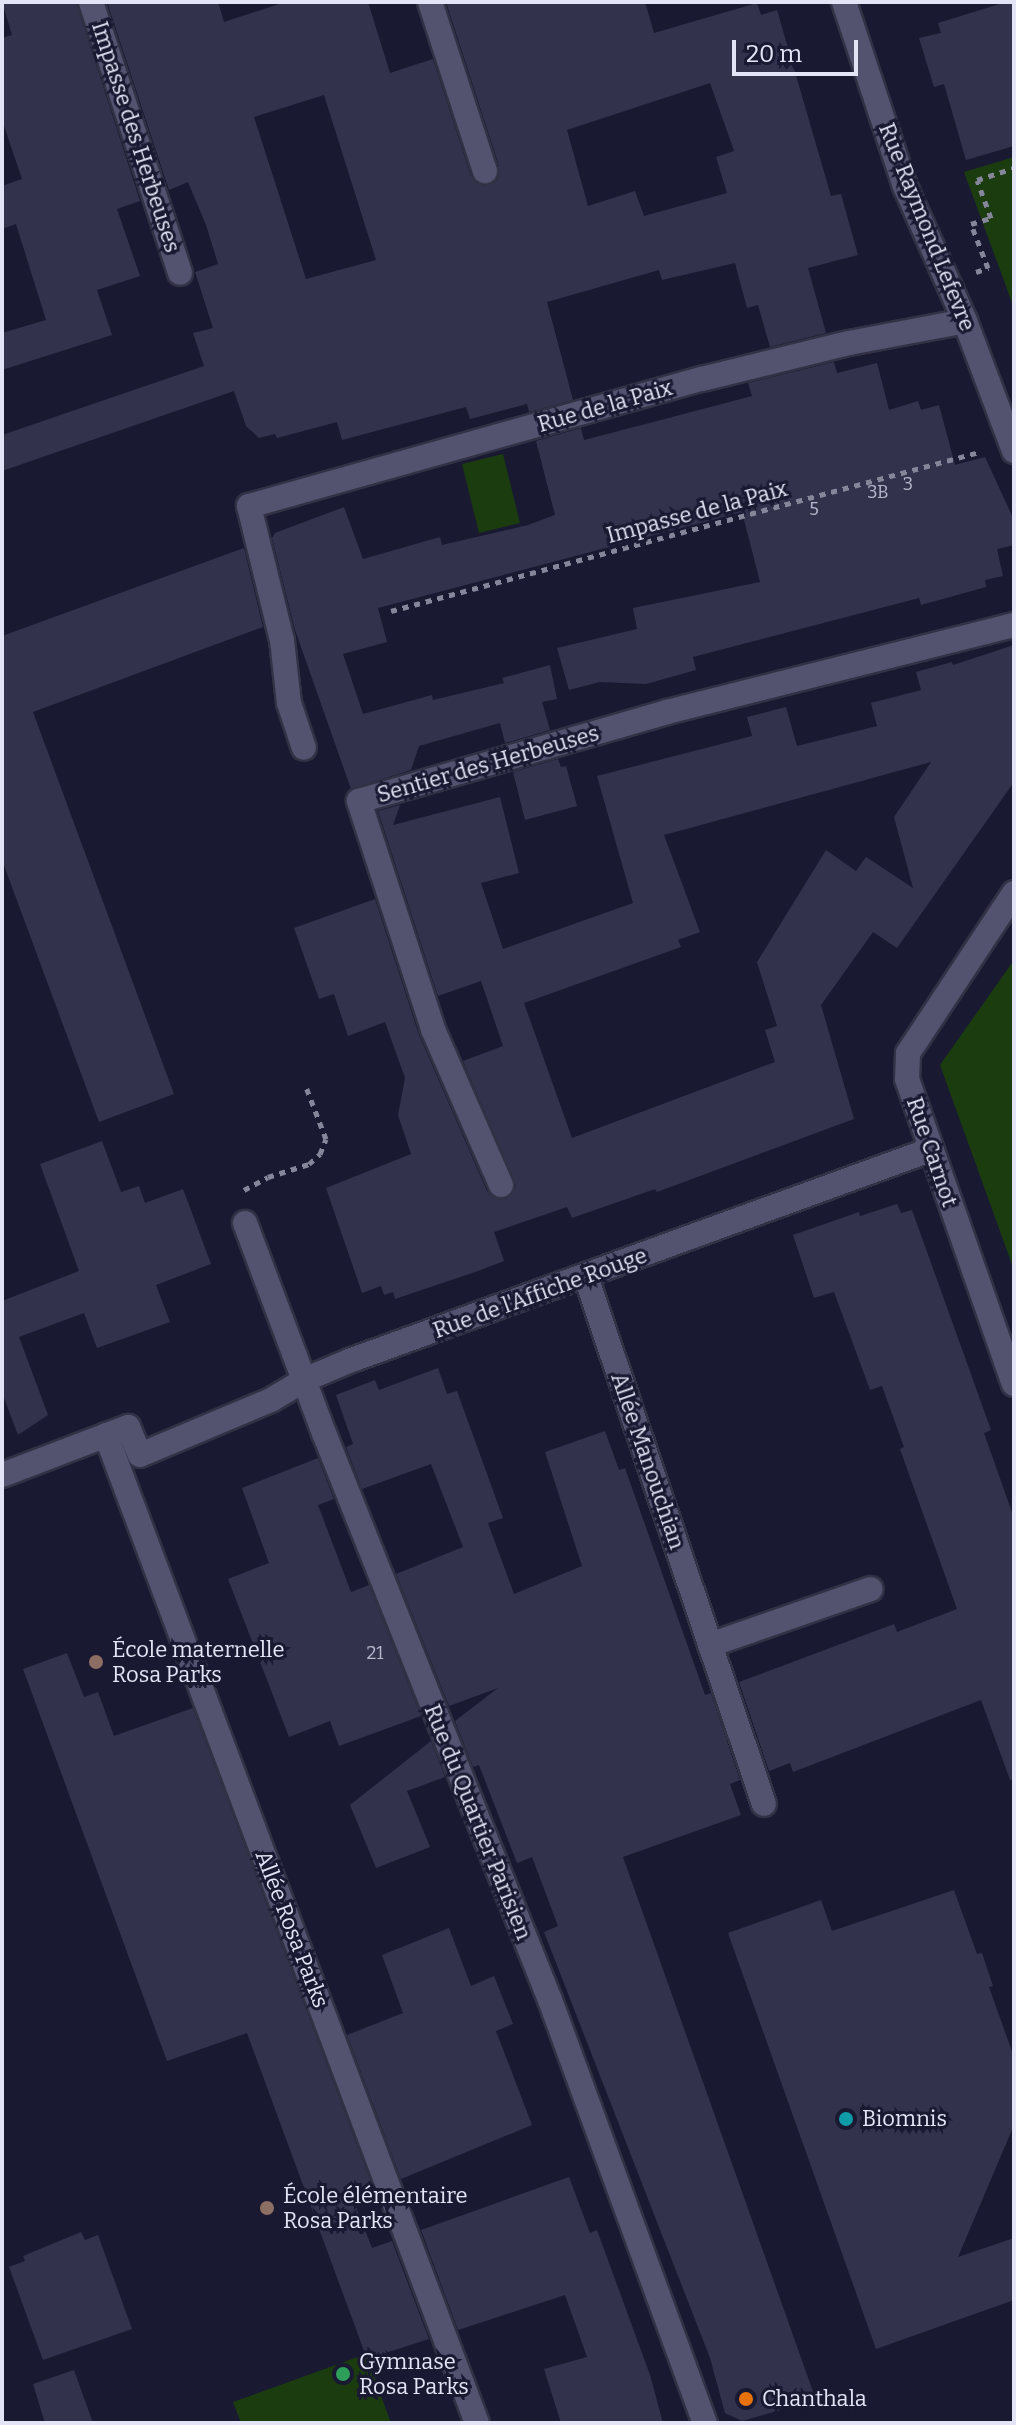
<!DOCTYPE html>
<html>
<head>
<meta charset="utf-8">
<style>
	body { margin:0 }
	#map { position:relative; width:1016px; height:2425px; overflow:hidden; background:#1a1932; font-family:Bitter,serif }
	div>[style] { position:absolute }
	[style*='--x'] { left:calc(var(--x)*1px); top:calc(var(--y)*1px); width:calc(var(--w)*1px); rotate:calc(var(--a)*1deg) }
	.green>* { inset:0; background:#1b3c0f }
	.building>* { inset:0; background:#33324d }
	.path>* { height:5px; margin-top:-2.5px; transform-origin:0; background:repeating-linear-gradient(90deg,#86869b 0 6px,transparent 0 12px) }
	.roads { filter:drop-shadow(2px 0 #323145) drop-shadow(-2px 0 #323145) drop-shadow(0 2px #323145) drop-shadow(0 -2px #323145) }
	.lane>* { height:24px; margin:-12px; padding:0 12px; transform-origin:12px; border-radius:12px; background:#535370 }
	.street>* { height:24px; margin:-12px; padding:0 12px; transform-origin:12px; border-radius:12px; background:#535370 }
	.dots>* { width:22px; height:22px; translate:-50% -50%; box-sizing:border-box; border:4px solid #1a1932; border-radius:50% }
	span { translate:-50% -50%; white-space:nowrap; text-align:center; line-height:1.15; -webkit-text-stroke:6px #1a1932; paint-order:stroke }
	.number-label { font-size:18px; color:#b7b8cb }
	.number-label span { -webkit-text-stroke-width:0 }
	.street-label { font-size:22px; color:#e3e4f5 }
	.poi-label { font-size:22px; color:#e3e4f5 }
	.left { translate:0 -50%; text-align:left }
	.frame { position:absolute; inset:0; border:4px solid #e3e4f5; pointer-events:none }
	.scale { position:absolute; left:732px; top:40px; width:126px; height:36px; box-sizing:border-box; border:4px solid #e3e4f5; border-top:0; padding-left:10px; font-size:24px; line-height:28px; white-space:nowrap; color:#e3e4f5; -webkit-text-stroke:6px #1a1932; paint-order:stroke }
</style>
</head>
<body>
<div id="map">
	<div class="green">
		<i style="clip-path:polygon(1014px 157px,1014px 308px,964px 172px)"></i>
		<i style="clip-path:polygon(503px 454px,520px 523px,479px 533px,462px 464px)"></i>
		<i style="clip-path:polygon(1014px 960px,1014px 1270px,940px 1065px)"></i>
		<i style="clip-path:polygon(366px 2354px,391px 2423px,241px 2423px,233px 2402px)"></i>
	</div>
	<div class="building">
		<i style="clip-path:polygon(2px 2px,76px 2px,140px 201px,117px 209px,140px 276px,97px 290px,112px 335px,2px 370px,2px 333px,46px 320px,16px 224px,2px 229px,2px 186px,22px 179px,2px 120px,2px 38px,12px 35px)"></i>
		<i style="clip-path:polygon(evenodd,107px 2px,218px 2px,224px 22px,285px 2px,368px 2px,390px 73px,433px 59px,471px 176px,483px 186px,497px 180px,499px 166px,446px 2px,645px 2px,654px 33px,757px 3px,761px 15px,777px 10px,831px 196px,841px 194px,858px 255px,808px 268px,826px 333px,770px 347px,758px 305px,747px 308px,735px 263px,662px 280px,659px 270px,547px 302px,573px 400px,529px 412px,527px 404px,470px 419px,466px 407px,342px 440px,337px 422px,277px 438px,275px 434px,259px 438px,246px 426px,234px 391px,2px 471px,2px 435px,204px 366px,193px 333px,213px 328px,195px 272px,218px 264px,206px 225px,188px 182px,169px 190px,107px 2px,710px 83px,734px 151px,716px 157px,727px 193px,644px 216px,635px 191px,588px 206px,567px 130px,710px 83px,107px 2px,324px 95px,376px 260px,306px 279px,254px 117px,324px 95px)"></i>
		<i style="clip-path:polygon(1006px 2px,1014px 2px,1014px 146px,966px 160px,944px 84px,934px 87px,919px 38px,941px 33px,938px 23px)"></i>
		<i style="clip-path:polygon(834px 362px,837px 373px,877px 363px,889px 410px,918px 401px,921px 410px,939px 405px,955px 465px,985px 457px,1014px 520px,1014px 545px,997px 549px,1003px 576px,985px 580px,986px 587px,921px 605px,919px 598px,693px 657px,696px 670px,646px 684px,600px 682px,569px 690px,557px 648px,637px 629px,633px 608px,760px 582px,742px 512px,378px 608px,387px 642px,343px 654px,363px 714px,432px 695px,433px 700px,504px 683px,502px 678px,550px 665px,557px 699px,542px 702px,550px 730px,505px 743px,500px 723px,419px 746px,411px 770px,351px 789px,295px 630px,272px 538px,275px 533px,344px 507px,363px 559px,440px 537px,442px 545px,528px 525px,555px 515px,536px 441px,581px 428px,584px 440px,638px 426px,752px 396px,748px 383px)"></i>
		<i style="clip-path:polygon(244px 548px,263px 627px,33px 712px,174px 1094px,99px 1122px,2px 860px,2px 636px)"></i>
		<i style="clip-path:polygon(evenodd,1014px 645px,1014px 782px,897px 948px,873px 932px,821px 1005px,854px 1119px,657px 1192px,655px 1189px,572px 1218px,567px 1207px,494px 1232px,504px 1261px,478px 1271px,395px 1299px,393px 1292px,384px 1295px,381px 1286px,362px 1293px,326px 1188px,411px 1154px,398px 1115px,405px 1078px,385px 1022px,348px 1036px,334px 994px,319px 999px,294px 928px,375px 899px,419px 1035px,487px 1191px,493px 1197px,506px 1199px,516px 1186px,463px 1061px,503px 1046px,481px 981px,438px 996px,378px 811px,400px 805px,393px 825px,500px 797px,519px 873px,481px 883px,503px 949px,633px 903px,597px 776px,752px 736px,747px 717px,786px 707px,797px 746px,877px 726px,871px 703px,921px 690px,916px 672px,952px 662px,953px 665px,1014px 645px,931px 762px,894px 817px,913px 888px,866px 857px,856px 871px,826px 850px,757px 962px,777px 1026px,765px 1030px,775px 1062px,572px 1138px,524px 1003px,681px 947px,678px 940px,700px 932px,664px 835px,931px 762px)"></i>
		<i style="clip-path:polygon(558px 759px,561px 767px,566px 766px,577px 806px,525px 820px,513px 772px)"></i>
		<i style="clip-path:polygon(102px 1141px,121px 1192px,139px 1186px,145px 1203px,183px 1189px,211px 1264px,156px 1285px,170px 1322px,97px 1348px,84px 1313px,19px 1337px,48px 1415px,18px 1435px,2px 1393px,2px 1301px,79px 1271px,40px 1164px)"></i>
		<i style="clip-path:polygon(897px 1204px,901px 1213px,912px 1210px,991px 1430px,984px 1433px,1014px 1518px,1014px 1779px,1010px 1780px,981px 1700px,793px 1772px,790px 1763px,769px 1771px,739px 1682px,894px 1624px,897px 1632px,957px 1609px,900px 1449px,904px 1447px,882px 1386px,870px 1390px,834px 1292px,814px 1298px,793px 1235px,859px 1212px,860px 1216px)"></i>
		<i style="clip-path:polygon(438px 1368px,447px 1394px,457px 1391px,503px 1518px,488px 1523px,514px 1594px,582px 1566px,545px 1452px,605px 1431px,619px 1470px,625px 1468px,705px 1695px,711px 1693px,740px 1780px,730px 1784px,741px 1815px,623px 1857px,816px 2400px,742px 2421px,725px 2413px,710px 2358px,544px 1932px,558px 1926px,532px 1857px,517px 1863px,479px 1765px,473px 1767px,455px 1721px,498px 1688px,449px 1706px,396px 1574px,463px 1547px,431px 1464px,362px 1489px,346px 1447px,353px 1444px,336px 1395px,375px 1380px,379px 1390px)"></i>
		<i style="clip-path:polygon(318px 1458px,334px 1499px,318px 1505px,351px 1592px,369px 1585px,421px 1716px,339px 1746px,330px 1721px,289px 1737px,228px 1579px,269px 1563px,242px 1488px)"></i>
		<i style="clip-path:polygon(67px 1653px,84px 1697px,98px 1692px,114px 1736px,193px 1708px,374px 2190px,353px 2199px,372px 2248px,392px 2241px,429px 2339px,367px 2359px,247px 2033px,167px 2061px,23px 1669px)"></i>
		<i style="clip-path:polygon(431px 1741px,445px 1777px,407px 1791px,430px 1847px,376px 1868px,350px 1805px)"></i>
		<i style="clip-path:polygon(954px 1890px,977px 1954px,982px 1953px,993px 1986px,989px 1987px,1014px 2057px,1014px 2125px,958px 2257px,1014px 2238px,1014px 2300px,876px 2349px,728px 1933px,821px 1900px,832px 1931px)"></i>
		<i style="clip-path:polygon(449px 1928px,471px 1986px,494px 1976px,513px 2024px,496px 2031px,532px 2125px,401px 2179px,347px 2035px,403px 2013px,382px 1955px)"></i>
		<i style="clip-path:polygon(569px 2177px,590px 2233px,597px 2230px,650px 2375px,663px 2423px,561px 2423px,544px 2369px,587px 2357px,565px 2295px,458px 2330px,421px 2230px)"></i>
		<i style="clip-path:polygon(81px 2232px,85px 2240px,98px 2235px,132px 2329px,43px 2360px,9px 2267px,25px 2261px,23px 2256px)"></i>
		<i style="clip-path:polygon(74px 2370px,93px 2423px,45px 2423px,33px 2384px)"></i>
	</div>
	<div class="path">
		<i style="--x:976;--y:272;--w:13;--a:-18"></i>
		<i style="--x:988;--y:268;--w:47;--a:-111.1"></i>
		<i style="--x:971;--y:224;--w:21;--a:-17"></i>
		<i style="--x:991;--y:218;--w:40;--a:-110.2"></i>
		<i style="--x:977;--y:180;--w:39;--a:-18"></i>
		<i style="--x:391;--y:611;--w:609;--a:-15.13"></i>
		<i style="--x:244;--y:1190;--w:27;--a:-28"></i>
		<i style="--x:268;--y:1177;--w:43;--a:-17.6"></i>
		<i style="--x:309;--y:1164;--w:15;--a:-42"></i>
		<i style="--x:320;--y:1154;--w:16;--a:-68"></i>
		<i style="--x:326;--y:1139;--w:56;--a:-111"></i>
	</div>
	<div class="roads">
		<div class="lane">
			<i style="--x:91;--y:2;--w:285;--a:71.8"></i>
			<i style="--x:430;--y:2;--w:178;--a:72"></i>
			<i style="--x:249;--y:506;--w:138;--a:76.2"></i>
			<i style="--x:282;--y:640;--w:63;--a:83.7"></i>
			<i style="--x:289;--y:703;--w:47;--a:71.6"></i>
			<i style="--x:586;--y:1277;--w:556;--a:71.34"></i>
			<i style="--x:710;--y:1645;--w:170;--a:-19.2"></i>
		</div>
		<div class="street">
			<i style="--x:844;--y:2;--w:194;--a:71.7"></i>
			<i style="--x:905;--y:186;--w:148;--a:66"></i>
			<i style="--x:965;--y:321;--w:139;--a:69.3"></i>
			<i style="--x:249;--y:506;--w:470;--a:-15.7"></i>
			<i style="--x:702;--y:379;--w:151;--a:-13.8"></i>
			<i style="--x:849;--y:343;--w:118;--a:-10.7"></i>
			<i style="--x:1014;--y:893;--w:192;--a:123.5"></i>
			<i style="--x:908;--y:1053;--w:26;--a:92"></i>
			<i style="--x:907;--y:1079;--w:323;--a:70.7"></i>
			<i style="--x:501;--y:1185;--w:170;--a:-113.6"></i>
			<i style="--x:433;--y:1029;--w:240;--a:-108"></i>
			<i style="--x:359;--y:801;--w:321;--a:-16.1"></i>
			<i style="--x:667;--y:712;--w:358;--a:-14.1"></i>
			<i style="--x:245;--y:1223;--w:224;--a:69.4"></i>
			<i style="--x:324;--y:1433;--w:610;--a:68.27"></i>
			<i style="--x:550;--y:2000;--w:451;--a:69.9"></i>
			<i style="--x:106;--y:1435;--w:1055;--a:69.42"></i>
			<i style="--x:2;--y:1475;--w:135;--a:-20.9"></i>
			<i style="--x:128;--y:1427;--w:30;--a:67"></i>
			<i style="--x:140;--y:1455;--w:142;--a:-22.8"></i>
			<i style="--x:271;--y:1400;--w:39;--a:-31"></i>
			<i style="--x:304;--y:1380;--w:49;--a:-22.9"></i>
			<i style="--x:349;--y:1361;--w:618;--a:-19.96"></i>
		</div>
	</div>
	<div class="dots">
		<i style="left:96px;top:1662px;background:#8d6e63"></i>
		<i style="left:846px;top:2119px;background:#0f9aa8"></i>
		<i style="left:267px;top:2208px;background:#8d6e63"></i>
		<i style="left:343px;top:2374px;background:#2e9e5b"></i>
		<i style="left:746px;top:2399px;background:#e8710a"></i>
	</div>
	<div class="number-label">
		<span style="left:908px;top:484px">3</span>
		<span style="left:878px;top:492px">3B</span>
		<span style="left:814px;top:509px">5</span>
		<span style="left:375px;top:1653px">21</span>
	</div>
	<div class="street-label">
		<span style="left:136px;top:137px;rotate:72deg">Impasse des Herbeuses</span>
		<span style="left:927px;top:227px;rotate:68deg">Rue Raymond Lefevre</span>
		<span style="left:605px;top:406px;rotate:-16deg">Rue de la Paix</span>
		<span style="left:697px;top:512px;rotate:-15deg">Impasse de la Paix</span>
		<span style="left:488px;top:764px;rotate:-16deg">Sentier des Herbeuses</span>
		<span style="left:932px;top:1152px;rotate:71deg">Rue Carnot</span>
		<span style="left:540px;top:1293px;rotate:-20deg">Rue de l'Affiche Rouge</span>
		<span style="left:648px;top:1461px;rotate:71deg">Allée Manouchian</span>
		<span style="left:478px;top:1822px;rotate:68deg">Rue du Quartier Parisien</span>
		<span style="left:292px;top:1929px;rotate:69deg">Allée Rosa Parks</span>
	</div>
	<div class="poi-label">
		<span class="left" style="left:112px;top:1662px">École maternelle<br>Rosa Parks</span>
		<span class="left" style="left:862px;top:2119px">Biomnis</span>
		<span class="left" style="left:283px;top:2208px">École élémentaire<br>Rosa Parks</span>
		<span class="left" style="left:359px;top:2374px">Gymnase<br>Rosa Parks</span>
		<span class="left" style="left:762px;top:2399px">Chanthala</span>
	</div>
	<div class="frame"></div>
	<div class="scale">20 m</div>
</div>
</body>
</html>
